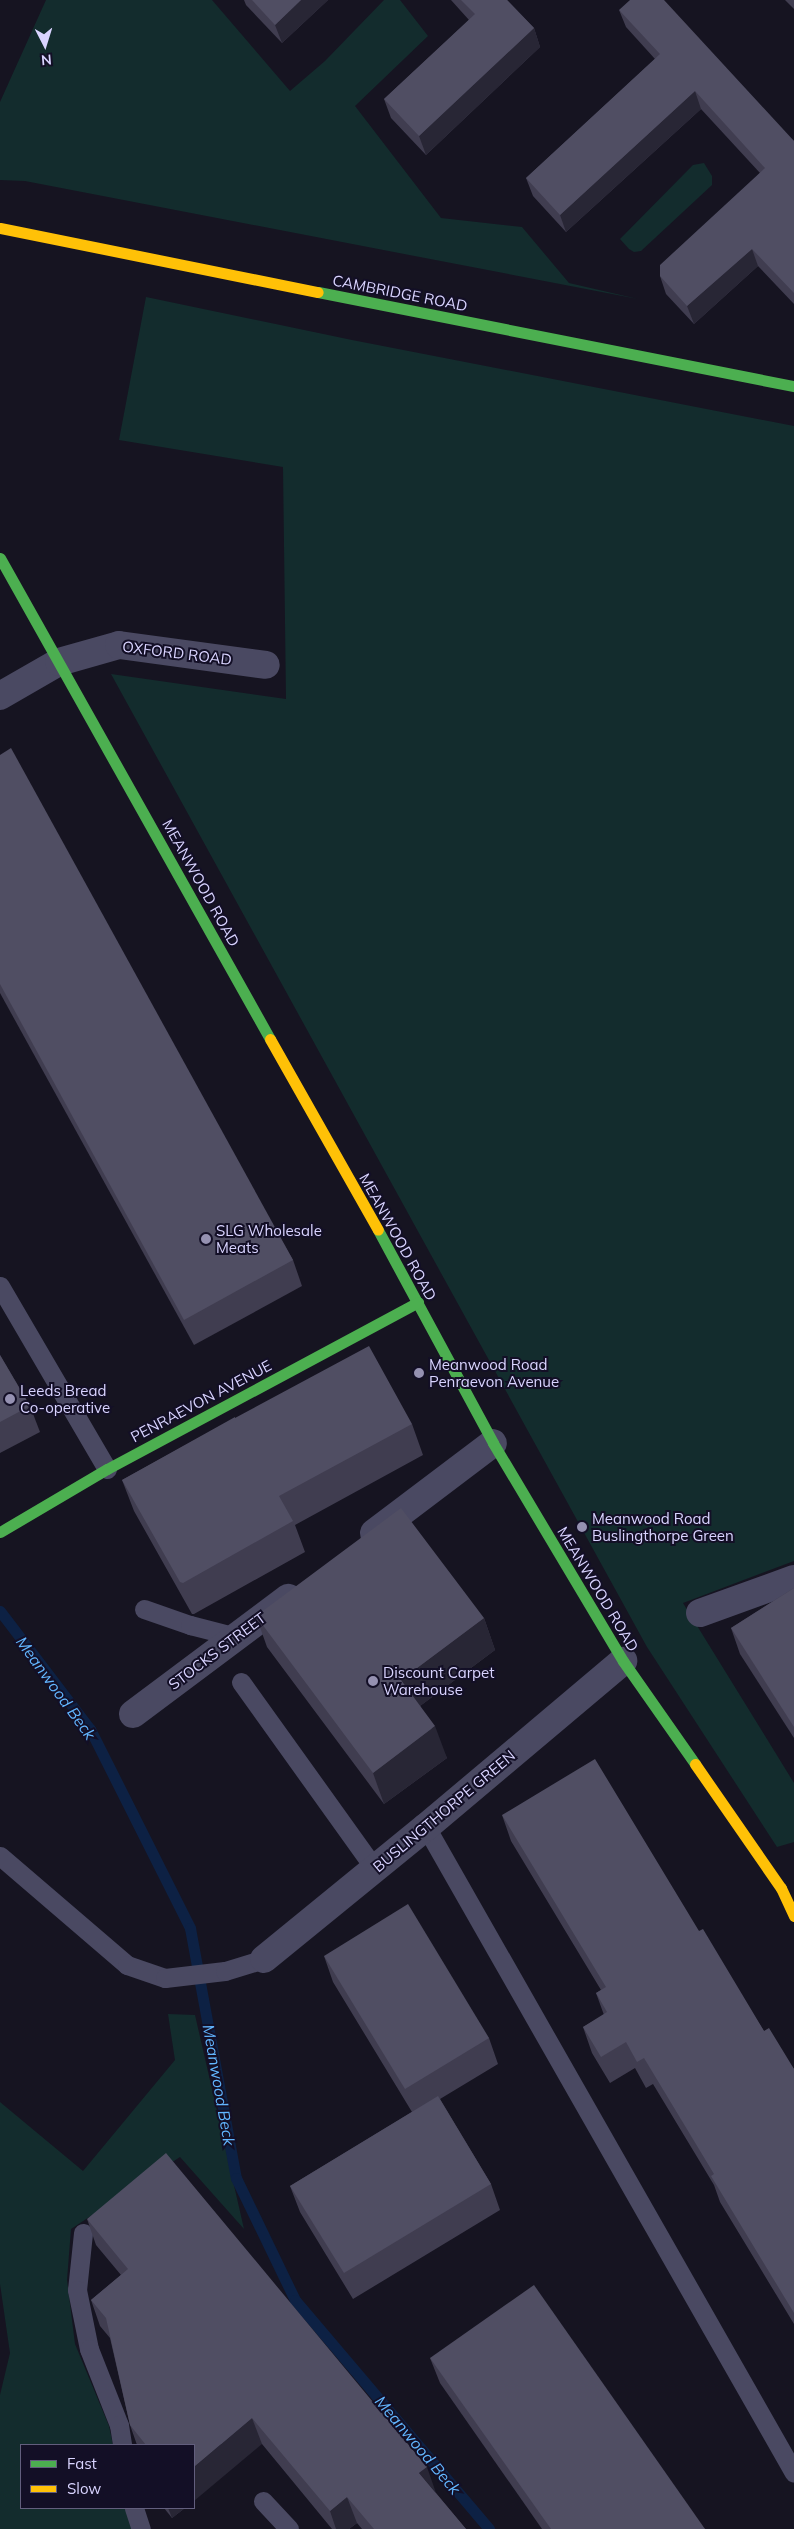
<!DOCTYPE html>
<html>
<head>
<meta charset="utf-8">
<style>
	body { margin:0 }
	#map { position:relative; width:794px; height:2529px; overflow:hidden; background:#161421; font-family:Mulish,sans-serif }
	div>[style] { position:absolute }
	[style*='--x'] { left:calc(var(--x)*1px); top:calc(var(--y)*1px); width:calc(var(--w)*1px); rotate:calc(var(--a)*1deg) }
	.green>* { inset:0; background:#132c2d }
	.stream>* { height:11px; margin:-5.5px; padding:0 5.5px; transform-origin:5.5px; border-radius:5.5px; background:#0d2144 }
	.lane>* { height:19px; margin:-9.5px; padding:0 9.5px; transform-origin:9.5px; border-radius:9.5px; background:#4a4962 }
	.street>* { height:28px; margin:-14px; padding:0 14px; transform-origin:14px; border-radius:14px; background:#4a4962 }
	.fast>* { height:11px; margin:-5.5px; padding:0 5.5px; transform-origin:5.5px; border-radius:5.5px; background:#4caf50 }
	.slow>* { height:11px; margin:-5.5px; padding:0 5.5px; transform-origin:5.5px; border-radius:5.5px; background:#ffc107 }
	.wall>* { inset:0; background:#403d50 }
	.shaded-wall>* { inset:0; background:#282635 }
	.building>* { inset:0; background:#504e63 }
	.dots>* { width:14px; height:14px; translate:-50% -50%; box-sizing:border-box; border:2px solid #130f26; border-radius:50% }
	span { translate:-50% -50%; white-space:nowrap; text-align:center; line-height:1.15; -webkit-text-stroke:4px #130f26; paint-order:stroke }
	.street-label { font-size:15px; color:#d9d4ff }
	.poi-label { font-size:15px; color:#d9d4ff }
	.left { translate:0 -50%; text-align:left }
	.water-label { font-size:16px; color:#62b6ff; font-style:italic }
	.legend { position:absolute; left:20px; top:2444px; width:175px; height:65px; box-sizing:border-box; background:#130f26; border:1px solid #625e7d; margin:0; padding:6px 9px; list-style:none; font-size:15px; color:#d9d4ff }
	.legend li { display:flex; align-items:center; gap:10px; height:25px }
	.legend b { width:25px; border:1px solid #625e7d }
	.north { position:absolute; left:20px; top:20px; width:50px; height:50px; -webkit-text-stroke:4px #130f26; paint-order:stroke; rotate:175deg; font-size:14px; font-weight:700; line-height:20px; text-align:center; color:#d9d4ff }
	.north::after { content:''; display:block; margin:auto; width:18px; height:22px; background:#d9d4ff; clip-path:polygon(50% 0,100% 100%,50% 72%,0 100%) }
</style>
</head>
<body>
<div id="map">
	<div class="green">
		<i style="clip-path:polygon(46px 0,212px 0,290px 91px,325px 61px,384px 0,400px 0,428px 36px,355px 106px,441px 218px,522px 227px,569px 283px,638px 299px,25px 181px,0 180px,0 102px)"></i>
		<i style="clip-path:polygon(704px 163px,712px 176px,712px 185px,641px 251px,634px 252px,629px 249px,620px 239px,693px 165px)"></i>
		<i style="clip-path:polygon(146px 297px,352px 340px,794px 426px,794px 1561px,683px 1603px,794px 1783px,794px 1842px,777px 1847px,647px 1647px,111px 674px,286px 699px,283px 467px,119px 440px)"></i>
		<i style="clip-path:polygon(168px 2014px,195px 2015px,244px 2229px,180px 2157px,71px 2229px,67px 2280px,75px 2344px,109px 2426px,113px 2445px,21px 2445px,21px 2508px,130px 2508px,147px 2529px,0 2529px,0 2395px,10px 2353px,0 2284px,0 2102px,83px 2171px,175px 2060px)"></i>
	</div>
	<div class="stream">
		<i style="--x:0;--y:1611;--w:148;--a:52.7"></i>
		<i style="--x:90;--y:1729;--w:223;--a:63.3"></i>
		<i style="--x:190;--y:1928;--w:254;--a:79.6"></i>
		<i style="--x:236;--y:2178;--w:136;--a:64.2"></i>
		<i style="--x:295;--y:2300;--w:300;--a:49.7"></i>
	</div>
	<div class="lane">
		<i style="--x:0;--y:1286;--w:212;--a:59.7"></i>
		<i style="--x:144;--y:1609;--w:49;--a:19.2"></i>
		<i style="--x:190;--y:1625;--w:49;--a:14.3"></i>
		<i style="--x:241;--y:1682;--w:230;--a:54.4"></i>
		<i style="--x:426;--y:1827;--w:743;--a:60.33"></i>
		<i style="--x:0;--y:1856;--w:167;--a:40.6"></i>
		<i style="--x:127;--y:1965;--w:40;--a:18.9"></i>
		<i style="--x:165;--y:1978;--w:60;--a:-6.7"></i>
		<i style="--x:225;--y:1971;--w:41;--a:-17.1"></i>
		<i style="--x:83;--y:2233;--w:57;--a:96"></i>
		<i style="--x:77;--y:2290;--w:60;--a:78.5"></i>
		<i style="--x:89;--y:2349;--w:82;--a:68.5"></i>
		<i style="--x:119;--y:2425;--w:20;--a:81"></i>
		<i style="--x:263;--y:2501;--w:38;--a:47"></i>
		<i style="--x:134;--y:2508;--w:22;--a:72"></i>
	</div>
	<div class="street">
		<i style="--x:0;--y:696;--w:68;--a:-30"></i>
		<i style="--x:59;--y:662;--w:62;--a:-15.8"></i>
		<i style="--x:119;--y:645;--w:148;--a:7.7"></i>
		<i style="--x:374;--y:1533;--w:149;--a:-37.1"></i>
		<i style="--x:700;--y:1613;--w:100;--a:-19.9"></i>
		<i style="--x:133;--y:1714;--w:194;--a:-36.8"></i>
		<i style="--x:264;--y:1959;--w:209;--a:-39.2"></i>
		<i style="--x:426;--y:1827;--w:258;--a:-40.1"></i>
	</div>
	<div class="fast">
		<i style="--x:318;--y:292;--w:485;--a:11.2"></i>
		<i style="--x:0;--y:558;--w:552;--a:60.69"></i>
		<i style="--x:378;--y:1230;--w:242;--a:61.6"></i>
		<i style="--x:493;--y:1443;--w:254;--a:59.2"></i>
		<i style="--x:623;--y:1661;--w:126;--a:55"></i>
		<i style="--x:0;--y:1532;--w:124;--a:-30.5"></i>
		<i style="--x:107;--y:1469;--w:353;--a:-28.2"></i>
	</div>
	<div class="slow">
		<i style="--x:0;--y:228;--w:324;--a:11.4"></i>
		<i style="--x:270;--y:1039;--w:219;--a:60.5"></i>
		<i style="--x:695;--y:1764;--w:151;--a:55.3"></i>
		<i style="--x:781;--y:1888;--w:31;--a:65"></i>
	</div>
	<div class="wall">
		<i style="clip-path:polygon(244px 0,328px 0,282px 43px,246px 5px)"></i>
		<i style="clip-path:polygon(451px 0,507px 0,534px 28px,540px 47px,426px 155px,391px 118px,384px 99px,469px 20px)"></i>
		<i style="clip-path:polygon(785px 0,794px 0,794px 9px)"></i>
		<i style="clip-path:polygon(619px 10px,794px 141px,794px 304px,758px 266px,694px 324px,666px 294px,660px 276px,760px 173px,701px 109px,566px 232px,533px 196px,526px 178px,655px 59px,626px 27px)"></i>
		<i style="clip-path:polygon(0 755px,293px 1260px,302px 1286px,194px 1345px,0 993px)"></i>
		<i style="clip-path:polygon(0 1355px,30px 1406px,40px 1432px,0 1453px)"></i>
		<i style="clip-path:polygon(235px 1418px,412px 1424px,423px 1455px,295px 1525px,305px 1552px,194px 1614px,192px 1614px,134px 1511px,122px 1480px)"></i>
		<i style="clip-path:polygon(794px 1588px,794px 1738px,740px 1654px,731px 1628px)"></i>
		<i style="clip-path:polygon(256px 1616px,484px 1618px,495px 1650px,420px 1706px,447px 1758px,384px 1804px,267px 1647px)"></i>
		<i style="clip-path:polygon(502px 1815px,699px 1931px,764px 2031px,794px 2069px,794px 2324px,720px 2202px,714px 2185px,653px 2084px,646px 2088px,635px 2068px,610px 2083px,592px 2053px,583px 2027px,604px 2015px,596px 1993px,601px 1990px,511px 1841px)"></i>
		<i style="clip-path:polygon(324px 1956px,489px 2038px,498px 2064px,440px 2099px,491px 2184px,500px 2210px,353px 2299px,300px 2212px,290px 2186px,412px 2112px,333px 1982px)"></i>
		<i style="clip-path:polygon(87px 2219px,436px 2493px,466px 2529px,362px 2529px,357px 2523px,349px 2529px,332px 2529px,262px 2444px,137px 2445px,130px 2425px,110px 2338px,100px 2326px,91px 2300px,121px 2275px,96px 2245px)"></i>
		<i style="clip-path:polygon(430px 2358px,705px 2529px,542px 2529px,440px 2383px)"></i>
		<i style="clip-path:polygon(164px 2508px,185px 2508px,172px 2518px)"></i>
	</div>
	<div class="shaded-wall">
		<i style="clip-path:polygon(301px 0,328px 0,282px 43px,275px 25px)"></i>
		<i style="clip-path:polygon(534px 28px,540px 47px,426px 155px,419px 136px)"></i>
		<i style="clip-path:polygon(695px 91px,701px 109px,566px 232px,560px 215px)"></i>
		<i style="clip-path:polygon(752px 249px,758px 266px,694px 324px,687px 306px)"></i>
		<i style="clip-path:polygon(484px 1618px,495px 1650px,412px 1712px,401px 1680px)"></i>
		<i style="clip-path:polygon(435px 1726px,447px 1758px,384px 1804px,373px 1773px)"></i>
		<i style="clip-path:polygon(252px 2418px,262px 2444px,194px 2501px,194px 2467px)"></i>
		<i style="clip-path:polygon(427px 2467px,436px 2493px,419px 2473px)"></i>
		<i style="clip-path:polygon(347px 2497px,357px 2523px,349px 2529px,336px 2529px,330px 2511px)"></i>
		<i style="clip-path:polygon(168px 2508px,185px 2508px,172px 2518px)"></i>
	</div>
	<div class="building">
		<i style="clip-path:polygon(252px 0,301px 0,275px 25px)"></i>
		<i style="clip-path:polygon(461px 0,507px 0,534px 28px,419px 136px,384px 99px,475px 14px)"></i>
		<i style="clip-path:polygon(630px 0,664px 0,794px 141px,794px 293px,752px 249px,687px 306px,660px 276px,660px 265px,765px 168px,695px 91px,560px 215px,526px 178px,660px 54px,619px 10px)"></i>
		<i style="clip-path:polygon(11px 748px,293px 1260px,184px 1320px,0 984px,0 755px)"></i>
		<i style="clip-path:polygon(369px 1346px,412px 1424px,279px 1496px,293px 1521px,183px 1583px,180px 1582px,122px 1480px,235px 1417px,235px 1418px)"></i>
		<i style="clip-path:polygon(0 1355px,30px 1406px,0 1422px)"></i>
		<i style="clip-path:polygon(401px 1508px,484px 1618px,401px 1680px,435px 1726px,373px 1773px,256px 1616px)"></i>
		<i style="clip-path:polygon(794px 1588px,794px 1727px,731px 1628px)"></i>
		<i style="clip-path:polygon(595px 1759px,699px 1931px,703px 1929px,764px 2031px,769px 2028px,794px 2069px,794px 2313px,711px 2176px,714px 2174px,644px 2058px,637px 2062px,626px 2042px,601px 2057px,583px 2027px,607px 2012px,596px 1993px,606px 1987px,502px 1815px)"></i>
		<i style="clip-path:polygon(408px 1904px,489px 2038px,405px 2089px,324px 1956px)"></i>
		<i style="clip-path:polygon(438px 2096px,491px 2184px,344px 2273px,290px 2186px)"></i>
		<i style="clip-path:polygon(166px 2153px,427px 2467px,419px 2473px,466px 2529px,374px 2529px,347px 2497px,330px 2511px,252px 2418px,194px 2467px,194px 2445px,146px 2445px,130px 2425px,106px 2318px,91px 2300px,128px 2269px,87px 2219px)"></i>
		<i style="clip-path:polygon(534px 2285px,705px 2529px,551px 2529px,430px 2358px)"></i>
	</div>
	<div class="dots">
		<i style="left:206px;top:1239px;background:#9591b1"></i>
		<i style="left:419px;top:1373px;background:#9591b1"></i>
		<i style="left:10px;top:1399px;background:#9591b1"></i>
		<i style="left:582px;top:1527px;background:#9591b1"></i>
		<i style="left:373px;top:1681px;background:#9591b1"></i>
	</div>
	<div class="street-label">
		<span style="left:400px;top:293px;rotate:11deg">CAMBRIDGE ROAD</span>
		<span style="left:177px;top:653px;rotate:7deg">OXFORD ROAD</span>
		<span style="left:201px;top:883px;rotate:61deg">MEANWOOD ROAD</span>
		<span style="left:398px;top:1237px;rotate:61deg">MEANWOOD ROAD</span>
		<span style="left:201px;top:1401px;rotate:-28deg">PENRAEVON AVENUE</span>
		<span style="left:598px;top:1589px;rotate:59deg">MEANWOOD ROAD</span>
		<span style="left:217px;top:1651px;rotate:-37deg">STOCKS STREET</span>
		<span style="left:444px;top:1811px;rotate:-40deg">BUSLINGTHORPE GREEN</span>
	</div>
	<div class="poi-label">
		<span class="left" style="left:216px;top:1239px">SLG Wholesale<br>Meats</span>
		<span class="left" style="left:429px;top:1373px">Meanwood Road<br>Penraevon Avenue</span>
		<span class="left" style="left:20px;top:1399px">Leeds Bread<br>Co-operative</span>
		<span class="left" style="left:592px;top:1527px">Meanwood Road<br>Buslingthorpe Green</span>
		<span class="left" style="left:383px;top:1681px">Discount Carpet<br>Warehouse</span>
	</div>
	<div class="water-label">
		<span style="left:56px;top:1688px;rotate:54deg">Meanwood Beck</span>
		<span style="left:219px;top:2085px;rotate:80deg">Meanwood Beck</span>
		<span style="left:418px;top:2445px;rotate:50deg">Meanwood Beck</span>
	</div>
	<ul class="legend">
	<li><b style="height:6px;background:#4caf50"></b>Fast</li>
	<li><b style="height:6px;background:#ffc107"></b>Slow</li>
	</ul>
	<div class="north">N</div>
</div>
</body>
</html>
